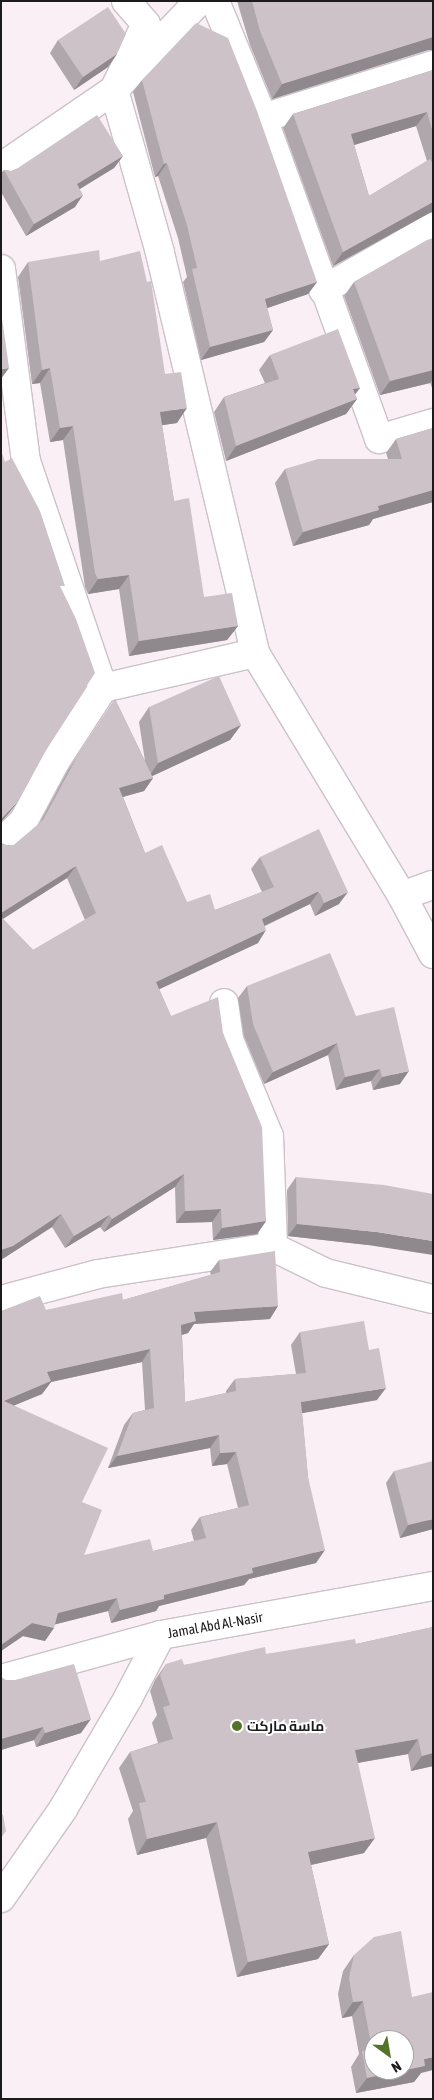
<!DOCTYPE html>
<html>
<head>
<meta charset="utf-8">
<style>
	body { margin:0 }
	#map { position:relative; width:434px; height:2100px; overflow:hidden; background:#f9eff5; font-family:"Asap Condensed",Cairo,sans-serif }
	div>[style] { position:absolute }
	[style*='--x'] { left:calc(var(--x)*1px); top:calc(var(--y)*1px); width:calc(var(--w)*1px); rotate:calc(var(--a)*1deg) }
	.roads { filter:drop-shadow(1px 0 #cbc2c8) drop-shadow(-1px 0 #cbc2c8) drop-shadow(0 1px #cbc2c8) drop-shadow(0 -1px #cbc2c8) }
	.street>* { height:28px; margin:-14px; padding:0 14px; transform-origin:14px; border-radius:14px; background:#fff }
	.secondary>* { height:28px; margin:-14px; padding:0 14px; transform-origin:14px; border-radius:14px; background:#fff }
	.wall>* { inset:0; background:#afa7ac }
	.shaded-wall>* { inset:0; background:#8f888c }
	.building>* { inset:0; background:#ccc2c8 }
	.dots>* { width:14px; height:14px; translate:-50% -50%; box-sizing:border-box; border:2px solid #fff; border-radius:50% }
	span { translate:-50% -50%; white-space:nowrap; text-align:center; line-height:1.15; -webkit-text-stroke:4px #fff; paint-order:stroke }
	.street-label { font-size:14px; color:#1d1a1c }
	.poi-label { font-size:14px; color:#1d1a1c; font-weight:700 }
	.left { translate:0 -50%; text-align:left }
	.frame { position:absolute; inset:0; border:2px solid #1d1a1c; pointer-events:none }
	.north { position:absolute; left:364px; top:2030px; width:50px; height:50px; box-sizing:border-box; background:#fff; border:1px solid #a5a3a4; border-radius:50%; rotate:148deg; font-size:14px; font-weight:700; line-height:20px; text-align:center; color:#1d1a1c }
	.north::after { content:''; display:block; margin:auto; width:18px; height:22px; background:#537329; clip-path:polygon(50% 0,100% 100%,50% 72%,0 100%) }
</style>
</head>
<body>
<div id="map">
	<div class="roads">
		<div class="street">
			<i style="--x:126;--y:1;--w:30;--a:49"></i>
			<i style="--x:146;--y:24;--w:73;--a:115.9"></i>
			<i style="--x:114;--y:90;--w:169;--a:74.2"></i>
			<i style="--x:160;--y:253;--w:411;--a:76.6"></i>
			<i style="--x:255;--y:653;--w:284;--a:58.8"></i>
			<i style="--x:402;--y:896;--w:66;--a:61.9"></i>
			<i style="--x:215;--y:1;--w:126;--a:67.7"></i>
			<i style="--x:263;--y:118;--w:341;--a:70.1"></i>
			<i style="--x:379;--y:439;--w:56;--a:-16.5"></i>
			<i style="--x:263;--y:118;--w:178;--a:-17.3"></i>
			<i style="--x:1;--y:167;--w:137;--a:-34.3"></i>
			<i style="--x:114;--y:90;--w:123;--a:-46.3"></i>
			<i style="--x:1;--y:269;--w:194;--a:82.6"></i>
			<i style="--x:26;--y:461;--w:240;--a:71.3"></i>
			<i style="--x:103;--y:688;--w:156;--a:-13"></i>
			<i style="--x:323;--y:290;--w:127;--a:-29.8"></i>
			<i style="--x:1;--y:843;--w:30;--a:-44"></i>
			<i style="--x:23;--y:822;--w:68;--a:-61.9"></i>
			<i style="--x:55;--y:762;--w:88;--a:-57"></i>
			<i style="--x:402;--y:896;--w:33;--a:-20"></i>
			<i style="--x:224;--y:1003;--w:37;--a:82"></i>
			<i style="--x:229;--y:1040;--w:104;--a:67.4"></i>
			<i style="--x:269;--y:1136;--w:111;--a:87.9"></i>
			<i style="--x:1;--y:1300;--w:100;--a:-15"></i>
			<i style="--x:98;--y:1274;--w:177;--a:-8.8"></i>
			<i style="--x:273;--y:1247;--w:59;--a:26.1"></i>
			<i style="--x:326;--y:1273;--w:110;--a:13.7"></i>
			<i style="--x:1;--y:1898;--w:108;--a:-55.1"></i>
			<i style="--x:63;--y:1809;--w:129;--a:-59.6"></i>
			<i style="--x:128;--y:1698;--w:71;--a:-62.4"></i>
		</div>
		<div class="secondary">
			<i style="--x:1;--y:1679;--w:166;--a:-15.4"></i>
			<i style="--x:161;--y:1635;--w:276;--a:-10.2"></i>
		</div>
	</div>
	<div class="wall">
		<i style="clip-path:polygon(237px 1px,433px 1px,433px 50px,428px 50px,272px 99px,250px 45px)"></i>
		<i style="clip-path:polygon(58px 40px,117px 54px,108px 67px,74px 90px,50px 53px)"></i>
		<i style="clip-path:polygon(evenodd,433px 70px,433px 211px,333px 266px,283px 128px,293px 114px,433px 70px,416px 126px,427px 161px,369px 196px,354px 145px,416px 126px)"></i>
		<i style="clip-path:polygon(142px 80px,317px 282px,308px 294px,267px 308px,273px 330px,264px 342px,201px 360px,183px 282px,187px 277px,178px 238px,158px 176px,155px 177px,133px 92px)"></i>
		<i style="clip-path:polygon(123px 156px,114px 168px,80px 189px,75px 207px,26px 236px,1px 192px,1px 173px,4px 170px,11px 171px)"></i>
		<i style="clip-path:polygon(433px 238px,433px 390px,430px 383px,380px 395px,344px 296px,354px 282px)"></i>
		<i style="clip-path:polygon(100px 261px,165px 374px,177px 423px,162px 425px,174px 501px,204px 597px,238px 626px,227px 640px,129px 656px,119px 589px,88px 594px,85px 587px,63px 440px,50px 442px,40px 383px,32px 384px,18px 277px,28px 262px)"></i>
		<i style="clip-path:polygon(270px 355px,360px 388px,355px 394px,357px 399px,346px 414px,226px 461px,214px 412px,224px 397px,265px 383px,259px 370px)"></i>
		<i style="clip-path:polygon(433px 428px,433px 502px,373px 519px,369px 525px,293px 546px,275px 483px,285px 469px,388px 459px,386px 453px,396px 439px)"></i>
		<i style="clip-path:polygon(evenodd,115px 699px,145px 761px,139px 722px,149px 707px,241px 725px,230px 740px,152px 776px,153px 778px,144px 791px,123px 797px,145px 853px,187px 902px,215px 910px,262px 892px,251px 869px,260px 857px,339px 904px,315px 916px,310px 904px,265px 926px,258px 943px,159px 989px,171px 1016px,223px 1033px,266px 1221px,257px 1234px,213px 1240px,212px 1222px,176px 1223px,175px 1187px,104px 1232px,100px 1227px,65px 1248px,52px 1227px,4px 1258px,1px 843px,6px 845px,14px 845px,39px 824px,68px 770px,115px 699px,67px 878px,85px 920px,33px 950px,3px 919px,67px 878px)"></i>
		<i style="clip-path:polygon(247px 986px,356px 1016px,400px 1084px,373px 1090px,371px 1081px,336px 1090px,328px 1055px,264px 1084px,244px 1036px,238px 998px)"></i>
		<i style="clip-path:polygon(296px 1177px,368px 1245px,288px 1236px,287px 1190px)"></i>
		<i style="clip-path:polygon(evenodd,219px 1260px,270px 1319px,194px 1324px,188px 1333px,182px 1335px,185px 1402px,226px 1393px,226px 1391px,235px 1379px,296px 1374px,291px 1345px,300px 1332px,377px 1400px,302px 1413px,316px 1563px,249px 1579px,244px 1585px,159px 1606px,156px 1611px,111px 1623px,108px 1611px,55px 1624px,45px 1641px,23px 1636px,1px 1651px,1px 1311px,46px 1310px,123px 1300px,211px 1275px,210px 1272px,219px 1260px,142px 1362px,145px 1410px,133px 1413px,124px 1425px,108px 1468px,210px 1448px,212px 1466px,227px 1464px,238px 1508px,200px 1517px,191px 1530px,194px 1541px,153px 1551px,84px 1555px,82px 1502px,14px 1405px,42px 1394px,51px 1382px,142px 1362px)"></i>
		<i style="clip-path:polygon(394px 1471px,433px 1529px,400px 1538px,386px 1483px)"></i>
		<i style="clip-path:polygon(433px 1627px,433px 1766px,411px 1771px,408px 1754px,358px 1763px,364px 1853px,311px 1865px,329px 1944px,318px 1959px,237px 1977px,206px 1838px,137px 1855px,128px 1819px,133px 1811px,119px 1768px,130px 1752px,158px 1743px,152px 1723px,157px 1715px,150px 1691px,155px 1680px,166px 1664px,184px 1665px,266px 1654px,356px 1644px)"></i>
		<i style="clip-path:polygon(1px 1677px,81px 1733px,36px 1747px,34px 1740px,1px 1750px)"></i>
		<i style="clip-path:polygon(354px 1955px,412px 1997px,421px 2073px,414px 2082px,356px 2093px,351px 2067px,359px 2054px,352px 2016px,342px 2018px,338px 1994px,343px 1971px)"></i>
	</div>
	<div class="shaded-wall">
		<i style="clip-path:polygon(433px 37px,433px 50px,428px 50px,272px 99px,282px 84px)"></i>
		<i style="clip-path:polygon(117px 54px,108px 67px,74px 90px,83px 77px)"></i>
		<i style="clip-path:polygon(427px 112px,416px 126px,341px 149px,351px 134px)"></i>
		<i style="clip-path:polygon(123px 156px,114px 168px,68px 196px,77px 184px)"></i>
		<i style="clip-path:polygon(167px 163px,158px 176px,155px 177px,164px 164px)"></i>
		<i style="clip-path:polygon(83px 195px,75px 207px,26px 236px,34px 224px)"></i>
		<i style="clip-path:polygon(433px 202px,433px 211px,333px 266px,343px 252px)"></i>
		<i style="clip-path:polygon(317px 282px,308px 294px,256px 312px,265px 299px)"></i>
		<i style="clip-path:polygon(273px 330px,264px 342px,201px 360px,210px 347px)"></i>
		<i style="clip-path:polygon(9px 368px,1px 379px,1px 369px)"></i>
		<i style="clip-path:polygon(50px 368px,40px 383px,32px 384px,42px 370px)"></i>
		<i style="clip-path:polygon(433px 370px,433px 379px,430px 383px,380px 395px,390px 381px)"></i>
		<i style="clip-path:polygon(360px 388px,350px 401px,357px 399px,346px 414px,226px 461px,236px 446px,353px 389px)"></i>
		<i style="clip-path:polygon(187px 408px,177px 423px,150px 427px,160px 412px)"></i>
		<i style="clip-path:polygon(73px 426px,63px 440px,50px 442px,60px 428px)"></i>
		<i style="clip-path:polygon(433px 490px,433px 502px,373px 519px,369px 525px,293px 546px,303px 532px,378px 506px)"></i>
		<i style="clip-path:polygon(129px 575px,119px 589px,88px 594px,98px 579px)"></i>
		<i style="clip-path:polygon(238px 626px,227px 640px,129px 656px,139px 641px)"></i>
		<i style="clip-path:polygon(241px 725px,230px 740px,148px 778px,158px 763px)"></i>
		<i style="clip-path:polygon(153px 778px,144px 791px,111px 800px,119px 788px)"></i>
		<i style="clip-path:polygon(19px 800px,10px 812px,1px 822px,1px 819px)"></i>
		<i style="clip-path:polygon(76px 866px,67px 878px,1px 920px,1px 913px)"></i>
		<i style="clip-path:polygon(319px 891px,310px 904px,253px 931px,262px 919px)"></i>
		<i style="clip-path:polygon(348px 892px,339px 904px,315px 916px,324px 903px)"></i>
		<i style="clip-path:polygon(266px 930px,258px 943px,147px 995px,156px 982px)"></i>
		<i style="clip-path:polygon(337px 1043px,328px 1055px,264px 1084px,273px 1072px)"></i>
		<i style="clip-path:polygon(380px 1069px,371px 1081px,336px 1090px,345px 1077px)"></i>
		<i style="clip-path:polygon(409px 1071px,400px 1084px,373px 1090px,382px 1077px)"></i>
		<i style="clip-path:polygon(184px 1174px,175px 1187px,104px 1232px,112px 1219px)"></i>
		<i style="clip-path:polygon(221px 1209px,212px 1222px,176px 1223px,185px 1211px)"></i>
		<i style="clip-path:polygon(61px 1214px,52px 1227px,4px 1258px,1px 1260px,1px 1250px)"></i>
		<i style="clip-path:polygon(109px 1215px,100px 1227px,65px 1248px,74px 1236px)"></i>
		<i style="clip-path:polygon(266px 1221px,257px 1234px,213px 1240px,222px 1228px)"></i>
		<i style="clip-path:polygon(297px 1224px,377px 1232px,433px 1241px,433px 1255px,368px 1245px,288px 1236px)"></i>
		<i style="clip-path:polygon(278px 1306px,270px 1319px,194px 1324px,188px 1333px,172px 1338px,181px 1325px,194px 1312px)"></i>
		<i style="clip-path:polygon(150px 1349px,142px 1362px,51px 1382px,42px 1394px,1px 1411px,4px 1401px,47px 1372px)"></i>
		<i style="clip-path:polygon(386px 1388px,377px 1400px,292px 1415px,301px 1402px)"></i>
		<i style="clip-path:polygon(219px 1435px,210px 1448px,108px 1468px,117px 1456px)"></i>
		<i style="clip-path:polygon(236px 1452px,227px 1464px,212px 1466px,220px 1453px)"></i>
		<i style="clip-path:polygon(433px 1519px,433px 1529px,400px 1538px,408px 1525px)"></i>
		<i style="clip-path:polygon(325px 1550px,316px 1563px,249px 1579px,244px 1585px,159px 1606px,156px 1611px,111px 1623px,120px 1610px,164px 1595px,252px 1568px)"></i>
		<i style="clip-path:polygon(117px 1598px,108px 1611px,49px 1626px,58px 1613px)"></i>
		<i style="clip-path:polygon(32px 1623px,54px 1628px,45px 1641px,23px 1636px,1px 1651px,1px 1645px)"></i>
		<i style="clip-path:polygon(91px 1719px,81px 1733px,36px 1747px,45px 1733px)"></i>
		<i style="clip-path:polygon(43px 1727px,34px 1740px,1px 1750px,1px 1739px)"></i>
		<i style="clip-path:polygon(418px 1739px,408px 1754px,345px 1765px,355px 1750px)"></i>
		<i style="clip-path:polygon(433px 1753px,433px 1766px,411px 1771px,422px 1756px)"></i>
		<i style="clip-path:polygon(217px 1822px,206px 1838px,137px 1855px,147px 1839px)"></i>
		<i style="clip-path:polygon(375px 1838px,364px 1853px,297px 1868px,308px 1852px)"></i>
		<i style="clip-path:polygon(329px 1944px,318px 1959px,237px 1977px,248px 1962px)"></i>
		<i style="clip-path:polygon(363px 2001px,352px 2016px,342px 2018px,353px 2002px)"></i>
		<i style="clip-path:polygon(433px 2057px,433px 2070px,421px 2073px,414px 2082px,356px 2093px,367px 2078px,424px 2059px)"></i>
	</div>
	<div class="building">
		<i style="clip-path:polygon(252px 1px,433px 1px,433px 37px,282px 84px,260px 31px)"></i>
		<i style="clip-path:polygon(108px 7px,126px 34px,117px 54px,83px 77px,58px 40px)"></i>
		<i style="clip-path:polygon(196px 23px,228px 38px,257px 111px,317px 282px,265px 299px,273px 330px,210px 347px,192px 269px,197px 268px,187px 225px,167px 163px,164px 164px,142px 80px)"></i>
		<i style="clip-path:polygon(433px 70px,433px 133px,427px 112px,351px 134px,369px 196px,430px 159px,433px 164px,433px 202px,343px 252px,293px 114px)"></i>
		<i style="clip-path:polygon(97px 115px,123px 156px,77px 184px,83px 195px,34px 224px,4px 170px,11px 171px,18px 168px)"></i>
		<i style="clip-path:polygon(433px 238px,433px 370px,390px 381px,354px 282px,427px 240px)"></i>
		<i style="clip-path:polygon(99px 250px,100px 261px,140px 251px,147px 282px,151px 281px,165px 374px,181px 372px,187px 408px,160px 412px,174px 501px,189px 498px,204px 597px,232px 593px,238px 626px,139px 641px,129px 575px,98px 579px,95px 573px,73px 426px,60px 428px,50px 368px,42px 370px,28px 262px)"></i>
		<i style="clip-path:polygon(1px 311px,9px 368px,1px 369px)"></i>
		<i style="clip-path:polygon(338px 329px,360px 388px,353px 389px,357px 399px,236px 446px,224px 397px,279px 379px,270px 355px)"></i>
		<i style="clip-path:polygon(433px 428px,433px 490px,378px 506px,379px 510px,303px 532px,285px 469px,318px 459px,402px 459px,396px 439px)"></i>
		<i style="clip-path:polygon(1px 450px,5px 462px,12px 458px,40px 511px,65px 586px,60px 586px,76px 619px,95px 673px,51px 741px,19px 800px,1px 819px)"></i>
		<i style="clip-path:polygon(219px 676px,241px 725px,158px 763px,149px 707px)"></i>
		<i style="clip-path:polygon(115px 699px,153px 778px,119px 788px,145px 853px,162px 845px,187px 902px,210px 894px,215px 910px,274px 887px,260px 857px,319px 829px,348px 892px,324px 903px,319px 891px,262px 919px,266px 930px,156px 982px,171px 1016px,218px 997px,223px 1033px,262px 1127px,266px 1221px,222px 1228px,221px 1209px,185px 1211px,184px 1174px,112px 1219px,109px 1215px,74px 1236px,61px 1214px,13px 1246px,1px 1250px,1px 917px,33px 950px,96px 913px,76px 866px,1px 913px,1px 843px,6px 845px,14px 845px,43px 820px,77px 757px)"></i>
		<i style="clip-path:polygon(330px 953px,356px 1016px,394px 1007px,409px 1071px,382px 1077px,380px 1069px,345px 1077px,337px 1043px,273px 1072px,253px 1024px,247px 986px)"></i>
		<i style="clip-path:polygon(296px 1177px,384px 1185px,433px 1194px,433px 1241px,377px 1232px,297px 1224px)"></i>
		<i style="clip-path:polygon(evenodd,275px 1251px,278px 1306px,194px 1312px,196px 1321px,181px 1325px,185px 1402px,236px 1391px,235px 1379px,306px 1373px,300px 1332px,364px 1321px,369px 1350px,379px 1348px,386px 1388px,301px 1402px,308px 1477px,325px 1550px,252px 1568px,253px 1573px,164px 1595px,164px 1599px,120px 1610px,117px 1598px,58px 1613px,54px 1628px,32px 1623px,1px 1645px,1px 1311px,40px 1296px,46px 1310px,122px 1293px,123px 1300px,220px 1272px,219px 1260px,275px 1251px,150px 1349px,154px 1408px,133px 1413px,117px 1456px,219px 1435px,220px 1453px,236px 1452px,249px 1505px,200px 1517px,206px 1538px,153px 1551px,150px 1539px,84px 1555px,102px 1510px,82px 1502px,108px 1448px,4px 1401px,51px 1381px,47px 1372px,150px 1349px)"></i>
		<i style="clip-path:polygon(433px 1461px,433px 1519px,408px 1525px,394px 1471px)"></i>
		<i style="clip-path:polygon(433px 1627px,433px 1753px,422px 1756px,418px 1739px,355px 1750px,375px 1838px,308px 1852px,329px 1944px,248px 1962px,217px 1822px,147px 1839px,139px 1803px,146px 1802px,130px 1752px,173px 1739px,163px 1707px,170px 1705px,160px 1675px,166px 1664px,182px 1659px,184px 1665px,265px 1647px,266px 1654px,355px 1639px,356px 1644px)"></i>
		<i style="clip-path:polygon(74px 1664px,91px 1719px,45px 1733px,43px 1727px,1px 1739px,1px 1677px,6px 1680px,15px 1680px)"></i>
		<i style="clip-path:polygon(1px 1813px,3px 1815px,6px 1831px,1px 1838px)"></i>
		<i style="clip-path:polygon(evenodd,401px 1931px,412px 1997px,433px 1992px,433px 2057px,424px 2059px,425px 2066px,367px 2078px,362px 2051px,372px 2049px,363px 2001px,353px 2002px,349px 1978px,354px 1955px,374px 1937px,401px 1931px,374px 2040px,404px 2040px,404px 2070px,374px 2070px,374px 2040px)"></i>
	</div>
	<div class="dots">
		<i style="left:237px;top:1726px;background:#537329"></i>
	</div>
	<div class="street-label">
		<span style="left:215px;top:1625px;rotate:-10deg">Jamal Abd Al-Nasir</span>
	</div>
	<div class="poi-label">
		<span class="left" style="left:247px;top:1726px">ماسة ماركت</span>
	</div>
	<div class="frame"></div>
	<div class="north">N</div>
</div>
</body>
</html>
